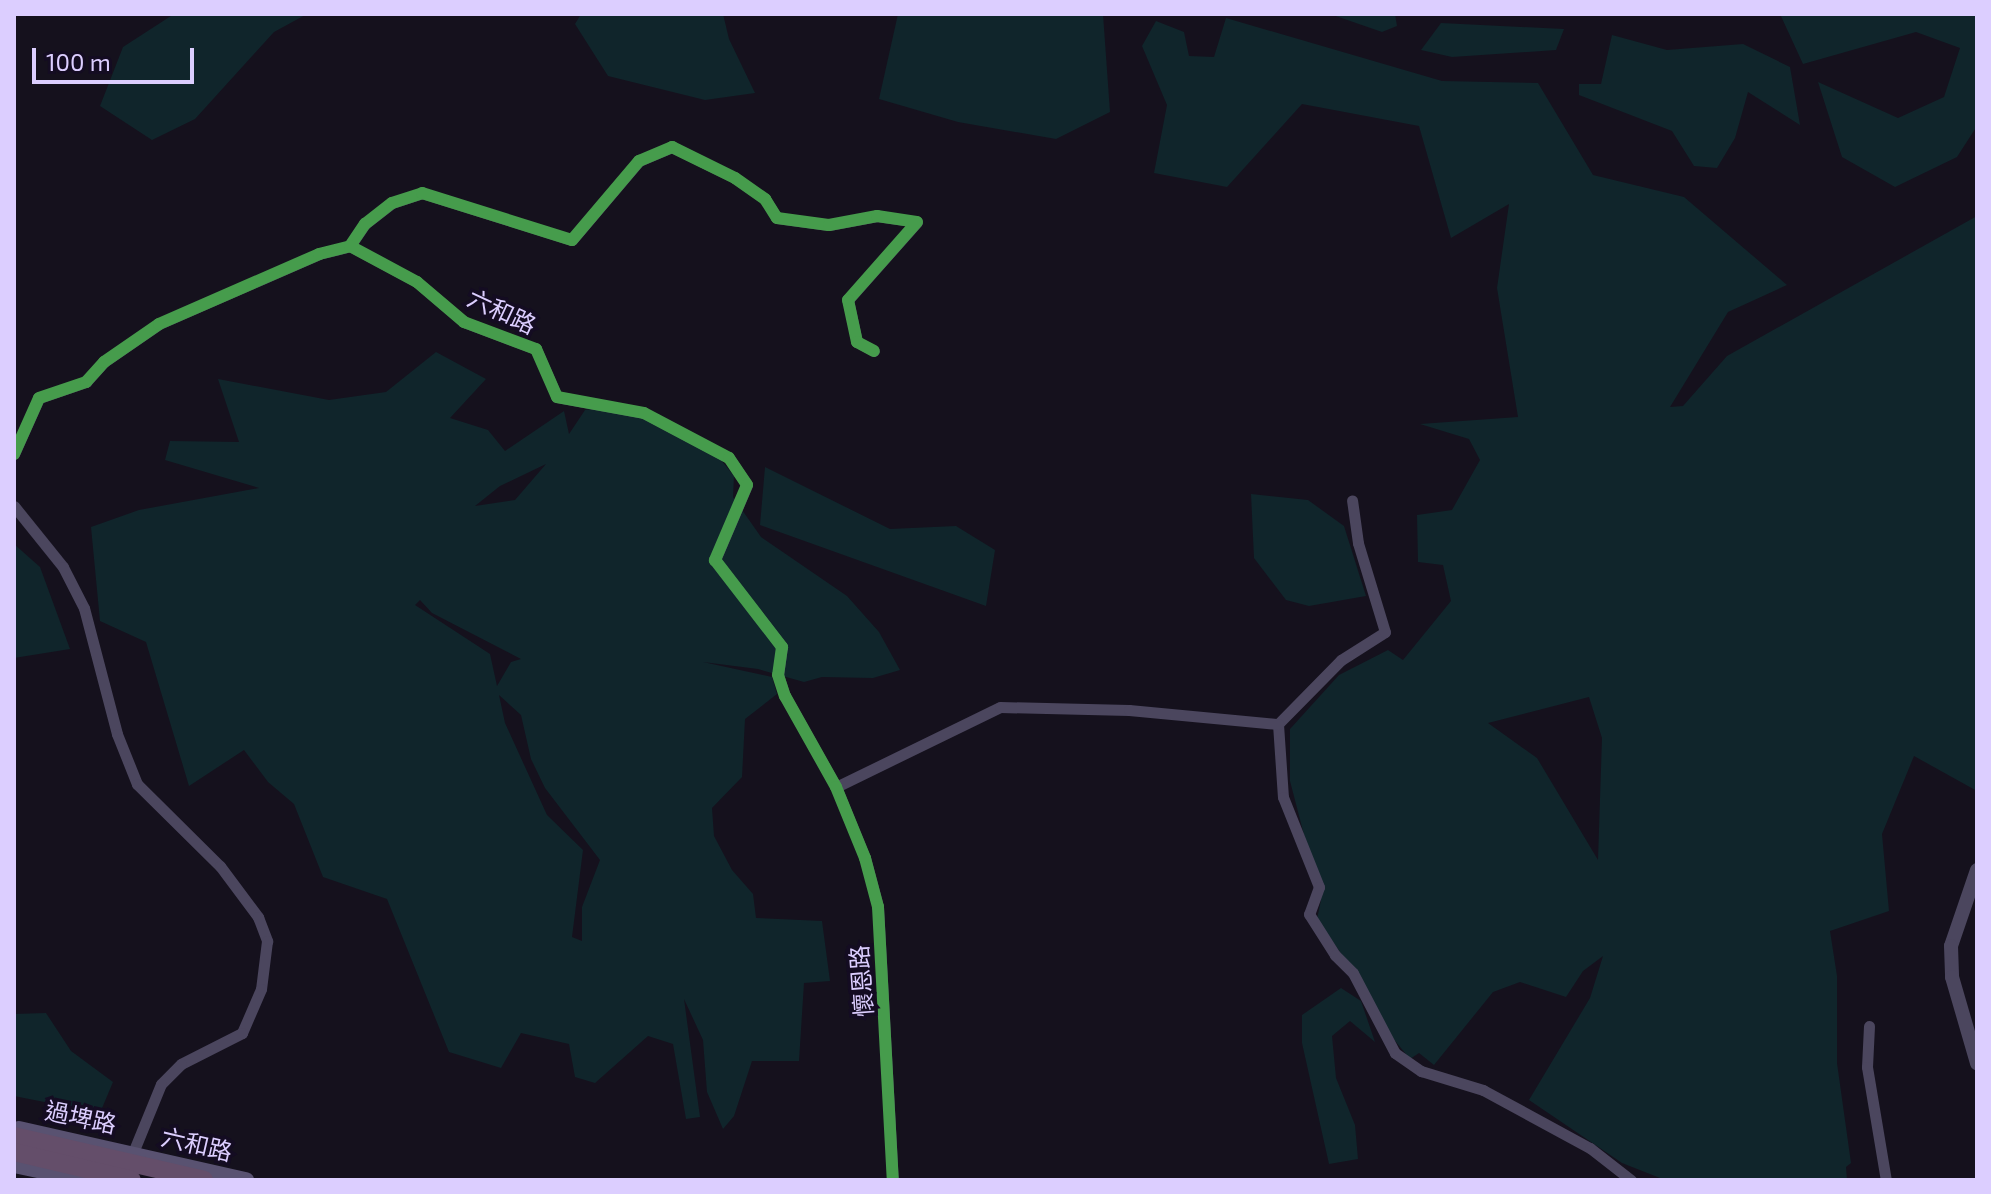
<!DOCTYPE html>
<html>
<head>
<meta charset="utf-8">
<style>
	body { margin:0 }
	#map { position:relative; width:1991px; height:1194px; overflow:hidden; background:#15111d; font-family:"Exo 2","Noto Sans TC",sans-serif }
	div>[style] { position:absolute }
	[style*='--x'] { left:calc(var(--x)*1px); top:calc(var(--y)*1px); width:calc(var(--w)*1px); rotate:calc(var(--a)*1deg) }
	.green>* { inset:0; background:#10252b }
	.minor>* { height:11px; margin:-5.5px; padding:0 5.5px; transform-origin:5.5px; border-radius:5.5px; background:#4b465e }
	.tertiary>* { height:14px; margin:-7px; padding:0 7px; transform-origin:7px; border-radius:7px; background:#4b465e }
	.secondary>* { height:16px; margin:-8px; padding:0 8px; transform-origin:8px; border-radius:8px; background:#595271 }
	.trunk-bridge>* { height:18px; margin:-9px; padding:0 9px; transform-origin:9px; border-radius:9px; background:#644e6a }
	.cycleway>* { height:12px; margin:-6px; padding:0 6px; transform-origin:6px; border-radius:6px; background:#469c4c }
	span { translate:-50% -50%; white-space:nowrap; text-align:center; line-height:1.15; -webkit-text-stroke:7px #140c22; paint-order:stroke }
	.street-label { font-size:24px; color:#dcceff }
	.frame { position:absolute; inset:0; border:16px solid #dcceff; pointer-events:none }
	.scale { position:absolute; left:32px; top:48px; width:162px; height:36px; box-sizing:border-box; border:4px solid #dcceff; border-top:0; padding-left:10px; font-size:24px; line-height:28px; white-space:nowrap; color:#dcceff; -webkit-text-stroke:6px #140c22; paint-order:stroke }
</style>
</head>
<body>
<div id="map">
	<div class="green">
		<i style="clip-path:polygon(174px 14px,307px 14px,274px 32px,195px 119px,152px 140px,100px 106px,123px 47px)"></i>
		<i style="clip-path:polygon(581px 14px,723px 14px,729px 39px,755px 93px,705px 100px,608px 76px,575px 24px)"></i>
		<i style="clip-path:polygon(898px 14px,1103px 14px,1110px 112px,1056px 139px,958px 122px,879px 99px)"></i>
		<i style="clip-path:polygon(1330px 14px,1395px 14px,1397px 26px,1382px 32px)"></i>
		<i style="clip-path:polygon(1780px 14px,1977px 14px,1977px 126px,1957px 157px,1895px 187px,1842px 157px,1818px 82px,1898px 118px,1944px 97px,1960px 48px,1916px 32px,1803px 64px)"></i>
		<i style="clip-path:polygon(evenodd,1226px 18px,1442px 81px,1538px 83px,1593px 175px,1684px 197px,1787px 285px,1728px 312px,1670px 407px,1683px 406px,1727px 356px,1977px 216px,1977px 791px,1914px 756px,1882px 834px,1889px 911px,1830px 931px,1837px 976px,1837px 1063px,1851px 1163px,1846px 1167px,1847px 1180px,1665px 1180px,1622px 1163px,1529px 1100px,1590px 998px,1603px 956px,1583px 971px,1566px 997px,1520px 982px,1493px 992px,1434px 1065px,1419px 1053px,1410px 1059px,1387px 1031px,1370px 995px,1317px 919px,1321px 900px,1290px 781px,1290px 729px,1339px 675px,1388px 650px,1403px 660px,1451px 601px,1443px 565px,1418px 562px,1417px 515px,1452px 510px,1480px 460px,1469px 439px,1420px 424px,1518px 417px,1497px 288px,1509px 204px,1451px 238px,1419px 126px,1302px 104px,1227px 187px,1154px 173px,1167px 105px,1142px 46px,1156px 21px,1184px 32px,1189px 56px,1214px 57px,1226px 18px,1589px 697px,1602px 738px,1598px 860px,1537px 758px,1488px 723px,1589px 697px)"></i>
		<i style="clip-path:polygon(1441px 23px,1564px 29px,1556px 50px,1452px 57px,1421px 50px)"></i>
		<i style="clip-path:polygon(1612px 35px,1667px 50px,1743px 44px,1790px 67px,1800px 125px,1748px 92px,1735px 138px,1717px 168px,1694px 166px,1672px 131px,1579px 95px,1579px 84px,1601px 84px)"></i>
		<i style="clip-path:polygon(evenodd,436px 352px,486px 379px,450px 418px,488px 430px,505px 451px,564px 411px,569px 434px,585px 410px,617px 405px,721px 460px,734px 476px,733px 497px,761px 537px,847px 596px,879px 632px,900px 670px,873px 678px,822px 677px,804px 682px,758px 669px,703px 662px,772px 677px,777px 694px,745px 719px,742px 777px,712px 808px,714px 836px,732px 870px,753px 894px,756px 918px,822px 921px,830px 981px,804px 983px,799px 1061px,752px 1061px,734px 1116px,723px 1129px,707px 1092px,703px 1040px,684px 999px,700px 1117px,686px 1119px,673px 1044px,648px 1036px,595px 1083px,575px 1077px,569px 1044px,521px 1033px,501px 1068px,449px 1052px,387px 899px,323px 877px,294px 804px,268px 782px,244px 750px,189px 786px,146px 642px,100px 621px,91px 527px,139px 510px,259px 488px,165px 460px,170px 441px,239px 442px,218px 379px,329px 400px,386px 392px,436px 352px,546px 464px,515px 500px,475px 506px,500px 486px,546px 464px,436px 352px,420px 600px,432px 613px,521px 659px,511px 662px,497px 686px,490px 654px,415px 605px,420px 600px,436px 352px,499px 695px,521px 715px,531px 759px,545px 788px,600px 860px,582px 907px,582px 941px,572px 937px,583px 850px,547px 815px,505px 723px,499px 695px)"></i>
		<i style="clip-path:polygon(765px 467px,890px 529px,956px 526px,995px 550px,986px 606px,760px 525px)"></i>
		<i style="clip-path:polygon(1251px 494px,1308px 500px,1344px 526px,1366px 596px,1309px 606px,1286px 600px,1254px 558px)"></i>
		<i style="clip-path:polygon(14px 544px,40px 567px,70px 649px,14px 658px)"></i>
		<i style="clip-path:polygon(1341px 988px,1361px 1001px,1375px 1042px,1350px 1021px,1332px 1036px,1336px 1078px,1355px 1125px,1358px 1159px,1329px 1164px,1302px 1043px,1302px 1015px)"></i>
		<i style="clip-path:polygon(46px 1013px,71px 1051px,113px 1082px,100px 1113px,14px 1096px,14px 1014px)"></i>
	</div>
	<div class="minor">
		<i style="--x:350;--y:246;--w:27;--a:-56"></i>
		<i style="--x:365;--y:224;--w:34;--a:-38"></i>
		<i style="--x:392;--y:203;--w:32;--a:-18"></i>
		<i style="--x:422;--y:193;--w:157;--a:17.4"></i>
		<i style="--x:572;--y:240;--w:104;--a:-49.7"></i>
		<i style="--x:639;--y:161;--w:36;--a:-23"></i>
		<i style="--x:672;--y:147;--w:70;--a:26.2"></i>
		<i style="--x:735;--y:178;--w:37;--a:35"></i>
		<i style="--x:765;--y:199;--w:22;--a:58"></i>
		<i style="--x:777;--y:218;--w:52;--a:7.7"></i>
		<i style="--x:829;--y:225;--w:49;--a:-10.6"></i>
		<i style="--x:877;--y:216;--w:40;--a:8.5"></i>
		<i style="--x:917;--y:222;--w:104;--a:131.5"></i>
		<i style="--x:848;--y:300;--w:43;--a:77.9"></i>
		<i style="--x:857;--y:342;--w:19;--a:28"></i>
		<i style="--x:14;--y:454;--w:61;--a:-65.9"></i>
		<i style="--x:39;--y:398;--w:50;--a:-18.8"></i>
		<i style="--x:86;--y:382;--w:27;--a:-48"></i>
		<i style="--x:104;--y:362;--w:67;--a:-34.6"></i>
		<i style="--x:159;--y:324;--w:175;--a:-23.6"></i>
		<i style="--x:319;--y:254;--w:32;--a:-14"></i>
		<i style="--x:350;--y:246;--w:76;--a:28.2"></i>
		<i style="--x:417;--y:282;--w:62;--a:40.4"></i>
		<i style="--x:464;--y:322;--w:77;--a:20.6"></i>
		<i style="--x:536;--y:349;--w:52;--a:66.4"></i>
		<i style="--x:557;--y:397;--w:88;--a:10.4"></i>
		<i style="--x:644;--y:413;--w:96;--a:27.9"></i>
		<i style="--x:729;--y:458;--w:32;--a:56"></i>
		<i style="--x:747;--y:485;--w:82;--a:113.1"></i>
		<i style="--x:715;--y:560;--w:110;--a:52.4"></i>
		<i style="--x:782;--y:647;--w:28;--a:98"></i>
		<i style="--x:778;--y:675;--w:22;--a:72"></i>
		<i style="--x:785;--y:696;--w:104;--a:60.7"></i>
		<i style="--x:836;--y:787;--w:77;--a:67.8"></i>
		<i style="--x:865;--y:858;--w:51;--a:75.1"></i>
		<i style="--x:878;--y:907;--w:273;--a:86.9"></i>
		<i style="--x:14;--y:506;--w:78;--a:51.2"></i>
		<i style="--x:63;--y:567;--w:46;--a:62.9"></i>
		<i style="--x:84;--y:608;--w:130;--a:75.3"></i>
		<i style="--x:117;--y:734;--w:54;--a:68.2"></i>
		<i style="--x:137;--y:784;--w:117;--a:44.7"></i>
		<i style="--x:220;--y:866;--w:64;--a:53.3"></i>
		<i style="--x:258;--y:917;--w:26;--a:69"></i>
		<i style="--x:267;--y:941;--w:48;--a:97.1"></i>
		<i style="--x:261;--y:989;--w:48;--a:113.4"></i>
		<i style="--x:242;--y:1033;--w:68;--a:153.1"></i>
		<i style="--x:181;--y:1064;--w:28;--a:135"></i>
		<i style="--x:161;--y:1084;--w:82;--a:112.2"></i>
		<i style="--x:1278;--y:724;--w:73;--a:86.1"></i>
		<i style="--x:1283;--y:797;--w:97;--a:68.2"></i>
		<i style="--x:1319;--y:887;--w:29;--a:110"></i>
		<i style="--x:1309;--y:914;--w:49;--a:57.6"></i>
		<i style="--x:1335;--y:955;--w:25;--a:45"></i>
		<i style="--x:1353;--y:973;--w:90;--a:62.3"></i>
		<i style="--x:1395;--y:1053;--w:32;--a:35"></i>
		<i style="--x:1421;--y:1071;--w:65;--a:17"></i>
		<i style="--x:1483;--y:1090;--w:122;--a:28.5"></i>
		<i style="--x:1590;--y:1148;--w:52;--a:38"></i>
		<i style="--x:1278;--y:724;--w:90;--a:-45.5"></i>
		<i style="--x:1341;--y:660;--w:52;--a:-32.5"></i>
		<i style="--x:1385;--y:632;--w:93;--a:-106.9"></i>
		<i style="--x:1358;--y:543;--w:43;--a:-97.9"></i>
		<i style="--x:836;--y:787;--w:182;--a:-26"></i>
		<i style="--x:1000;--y:707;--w:129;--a:1.3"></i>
		<i style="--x:1129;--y:710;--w:150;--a:5.4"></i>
		<i style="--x:1869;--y:1026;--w:41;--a:92.8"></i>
		<i style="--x:1867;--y:1067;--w:115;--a:80.5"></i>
	</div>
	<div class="tertiary">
		<i style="--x:1977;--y:870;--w:80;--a:108.9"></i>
		<i style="--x:1951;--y:946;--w:31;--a:88"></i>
		<i style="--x:1952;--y:977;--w:90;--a:73.8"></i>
	</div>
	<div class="secondary">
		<i style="--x:19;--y:1129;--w:233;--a:12.7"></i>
		<i style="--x:14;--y:1165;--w:73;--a:11.9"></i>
	</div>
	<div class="trunk-bridge">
		<i style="--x:14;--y:1136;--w:195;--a:13"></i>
		<i style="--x:14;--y:1152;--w:121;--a:13.3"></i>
	</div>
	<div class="cycleway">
		<i style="--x:350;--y:246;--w:27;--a:-56"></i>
		<i style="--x:365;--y:224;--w:34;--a:-38"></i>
		<i style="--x:392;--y:203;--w:32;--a:-18"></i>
		<i style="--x:422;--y:193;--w:157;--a:17.4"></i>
		<i style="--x:572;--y:240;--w:104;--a:-49.7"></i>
		<i style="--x:639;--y:161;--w:36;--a:-23"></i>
		<i style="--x:672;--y:147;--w:70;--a:26.2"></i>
		<i style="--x:735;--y:178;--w:37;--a:35"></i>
		<i style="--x:765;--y:199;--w:22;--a:58"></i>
		<i style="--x:777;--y:218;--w:52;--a:7.7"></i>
		<i style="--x:829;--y:225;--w:49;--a:-10.6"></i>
		<i style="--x:877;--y:216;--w:40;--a:8.5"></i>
		<i style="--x:917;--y:222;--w:104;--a:131.5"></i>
		<i style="--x:848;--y:300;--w:43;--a:77.9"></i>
		<i style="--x:857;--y:342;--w:19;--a:28"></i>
		<i style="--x:14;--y:454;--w:61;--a:-65.9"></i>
		<i style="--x:39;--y:398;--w:50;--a:-18.8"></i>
		<i style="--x:86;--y:382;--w:27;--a:-48"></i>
		<i style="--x:104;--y:362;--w:67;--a:-34.6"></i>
		<i style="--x:159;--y:324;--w:175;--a:-23.6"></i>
		<i style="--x:319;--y:254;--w:32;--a:-14"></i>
		<i style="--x:350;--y:246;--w:76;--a:28.2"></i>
		<i style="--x:417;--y:282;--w:62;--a:40.4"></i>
		<i style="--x:464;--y:322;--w:77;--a:20.6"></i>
		<i style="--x:536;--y:349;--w:52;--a:66.4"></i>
		<i style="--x:557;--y:397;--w:88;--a:10.4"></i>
		<i style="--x:644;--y:413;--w:96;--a:27.9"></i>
		<i style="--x:729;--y:458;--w:32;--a:56"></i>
		<i style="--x:747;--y:485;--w:82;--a:113.1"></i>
		<i style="--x:715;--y:560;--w:110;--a:52.4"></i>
		<i style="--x:782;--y:647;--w:28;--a:98"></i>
		<i style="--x:778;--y:675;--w:22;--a:72"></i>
		<i style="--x:785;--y:696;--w:104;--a:60.7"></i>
		<i style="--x:836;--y:787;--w:77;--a:67.8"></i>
		<i style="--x:865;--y:858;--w:51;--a:75.1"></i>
		<i style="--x:878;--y:907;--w:273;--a:86.9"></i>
	</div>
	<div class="street-label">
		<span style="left:502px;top:311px;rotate:25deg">六和路</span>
		<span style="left:861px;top:981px;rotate:-94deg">懷恩路</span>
		<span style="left:81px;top:1117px;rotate:12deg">過埤路</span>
		<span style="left:197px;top:1144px;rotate:13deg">六和路</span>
	</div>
	<div class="frame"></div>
	<div class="scale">100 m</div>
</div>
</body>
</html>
